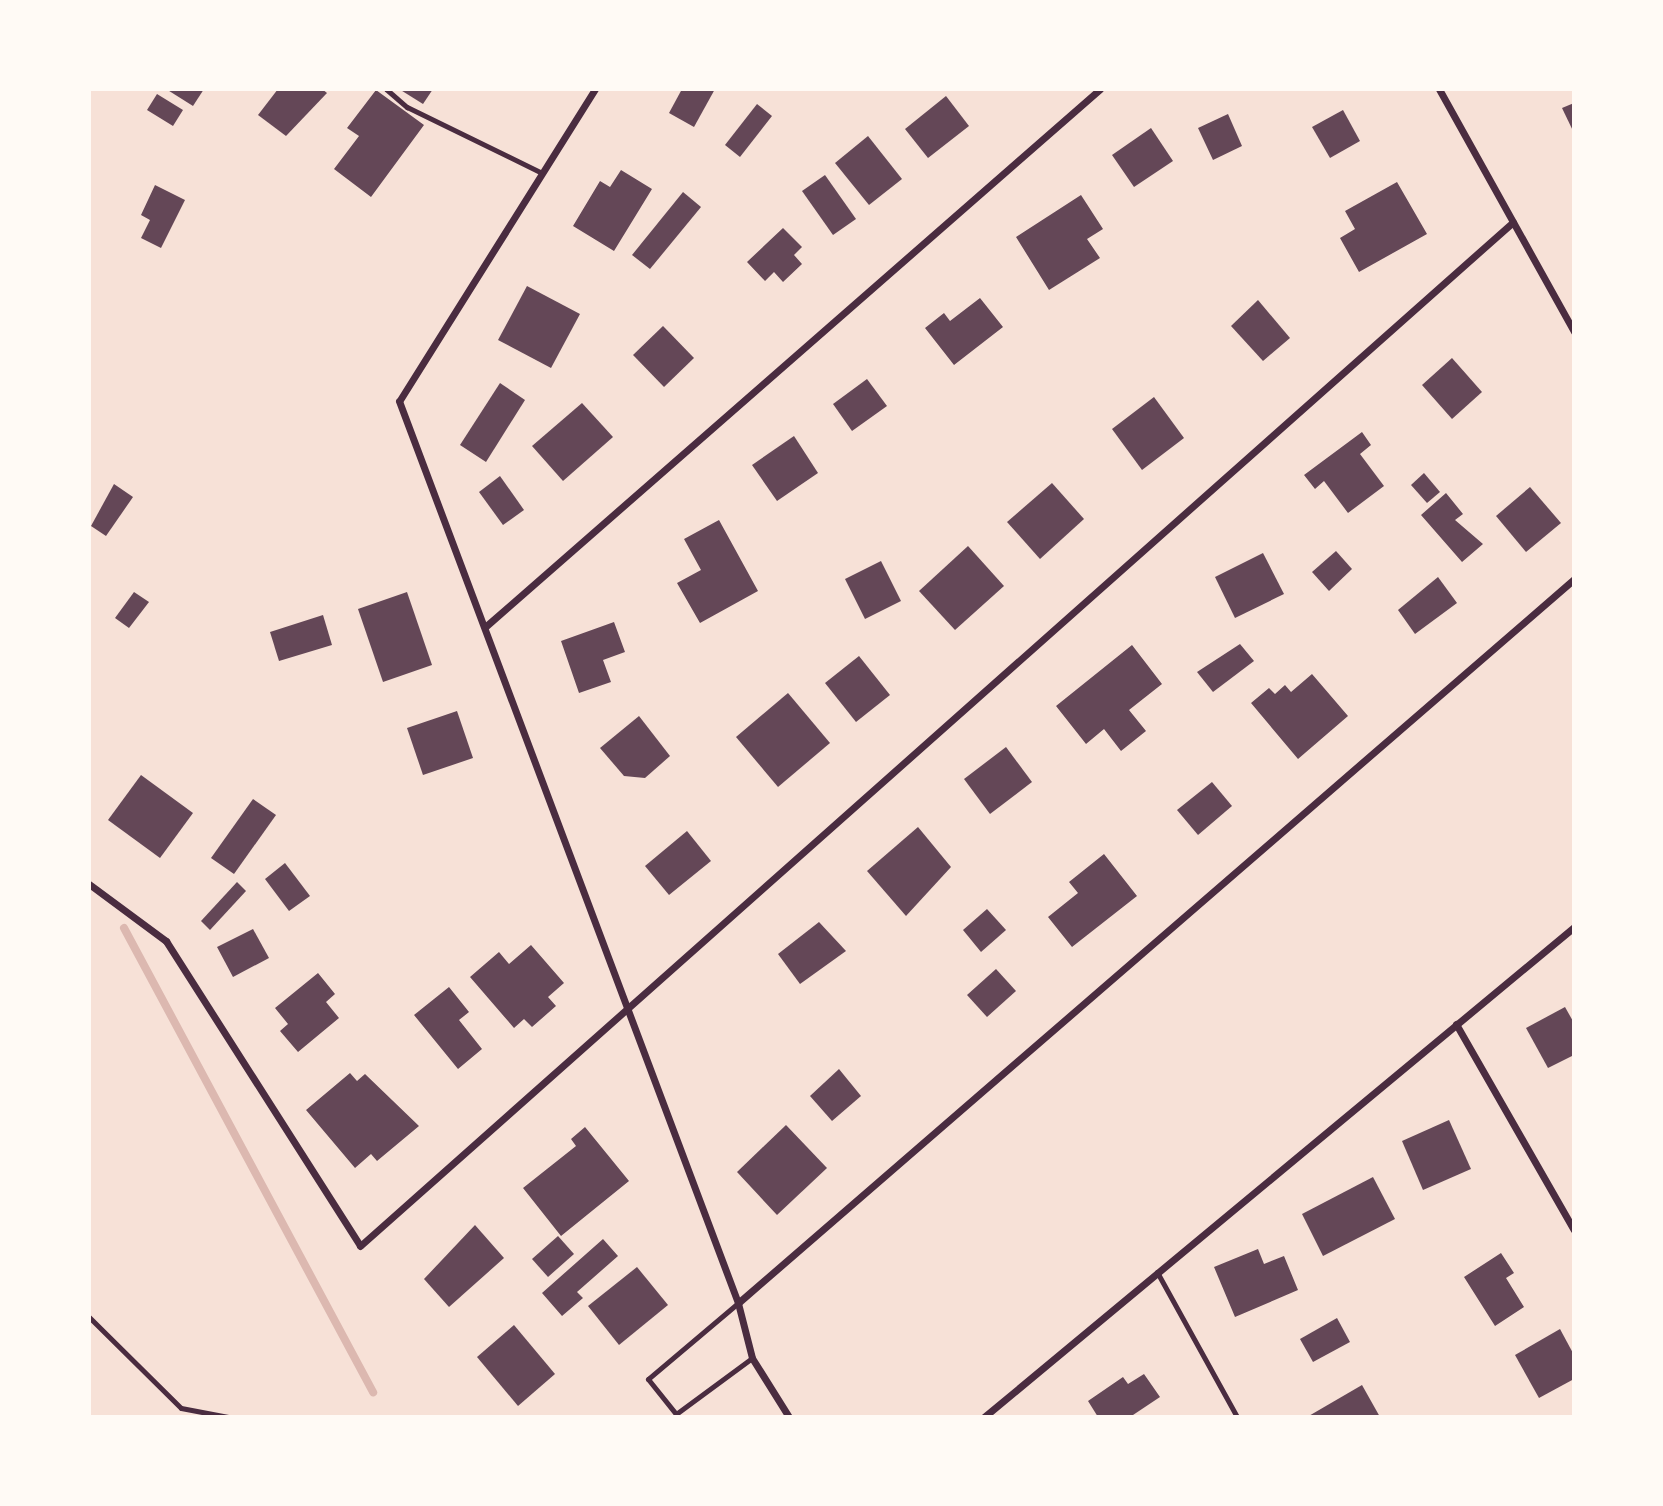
<!DOCTYPE html>
<html>
<head>
<meta charset="utf-8">
<style>
	body { margin:0 }
	#map { position:relative; width:1663px; height:1506px; overflow:hidden; background:#f7e1d7; font-family:"Noto Sans",sans-serif }
	div>[style] { position:absolute }
	[style*='--x'] { left:calc(var(--x)*1px); top:calc(var(--y)*1px); width:calc(var(--w)*1px); rotate:calc(var(--a)*1deg) }
	.stream>* { height:8px; margin:-4px; padding:0 4px; transform-origin:4px; border-radius:4px; background:#dcb8b0 }
	.building>* { inset:0; background:#644757 }
	.service>* { height:5px; margin:-2.5px; padding:0 2.5px; transform-origin:2.5px; border-radius:2.5px; background:#4a2c40 }
	.minor>* { height:7px; margin:-3.5px; padding:0 3.5px; transform-origin:3.5px; border-radius:3.5px; background:#4a2c40 }
	span { translate:-50% -50%; white-space:nowrap; text-align:center; line-height:1.15; -webkit-text-stroke:5px #fffaf5; paint-order:stroke }
	.frame { position:absolute; inset:0; border:91px solid #fffaf5; pointer-events:none }
</style>
</head>
<body>
<div id="map">
	<div class="stream">
		<i style="--x:124;--y:928;--w:527;--a:61.78"></i>
	</div>
	<div class="building">
		<i style="clip-path:polygon(166px 89px,204px 89px,193px 106px)"></i>
		<i style="clip-path:polygon(278px 89px,322px 89px,327px 93px,286px 136px,258px 115px)"></i>
		<i style="clip-path:polygon(399px 89px,433px 89px,423px 104px)"></i>
		<i style="clip-path:polygon(682px 89px,715px 89px,694px 127px,669px 113px)"></i>
		<i style="clip-path:polygon(376px 90px,424px 125px,371px 197px,334px 169px,359px 136px,347px 128px)"></i>
		<i style="clip-path:polygon(157px 94px,183px 110px,173px 126px,147px 110px)"></i>
		<i style="clip-path:polygon(946px 96px,969px 126px,928px 158px,905px 129px)"></i>
		<i style="clip-path:polygon(1574px 103px,1574px 133px,1562px 108px)"></i>
		<i style="clip-path:polygon(757px 104px,772px 116px,740px 157px,725px 145px)"></i>
		<i style="clip-path:polygon(1343px 110px,1360px 141px,1330px 158px,1312px 127px)"></i>
		<i style="clip-path:polygon(1228px 114px,1242px 146px,1213px 160px,1198px 128px)"></i>
		<i style="clip-path:polygon(1151px 128px,1173px 161px,1134px 187px,1112px 155px)"></i>
		<i style="clip-path:polygon(868px 136px,902px 179px,869px 205px,835px 163px)"></i>
		<i style="clip-path:polygon(621px 170px,652px 189px,614px 251px,573px 226px,600px 181px,610px 187px)"></i>
		<i style="clip-path:polygon(825px 175px,856px 219px,833px 235px,802px 191px)"></i>
		<i style="clip-path:polygon(1397px 182px,1427px 234px,1359px 272px,1340px 238px,1355px 229px,1345px 211px)"></i>
		<i style="clip-path:polygon(155px 185px,185px 200px,161px 248px,141px 238px,150px 220px,141px 215px)"></i>
		<i style="clip-path:polygon(683px 192px,701px 207px,650px 269px,632px 255px)"></i>
		<i style="clip-path:polygon(1081px 195px,1103px 229px,1087px 239px,1100px 258px,1049px 290px,1016px 237px)"></i>
		<i style="clip-path:polygon(783px 228px,802px 247px,794px 255px,802px 264px,783px 282px,774px 272px,765px 281px,747px 262px)"></i>
		<i style="clip-path:polygon(527px 286px,580px 314px,551px 368px,498px 340px)"></i>
		<i style="clip-path:polygon(980px 298px,1003px 327px,954px 365px,925px 328px,944px 313px,950px 321px)"></i>
		<i style="clip-path:polygon(1258px 300px,1290px 338px,1263px 361px,1231px 326px)"></i>
		<i style="clip-path:polygon(663px 326px,694px 358px,664px 387px,633px 355px)"></i>
		<i style="clip-path:polygon(1452px 358px,1482px 392px,1452px 419px,1422px 385px)"></i>
		<i style="clip-path:polygon(867px 379px,887px 406px,852px 431px,833px 404px)"></i>
		<i style="clip-path:polygon(500px 383px,525px 400px,486px 462px,460px 445px)"></i>
		<i style="clip-path:polygon(1154px 397px,1184px 438px,1142px 470px,1112px 429px)"></i>
		<i style="clip-path:polygon(582px 403px,613px 437px,563px 481px,532px 446px)"></i>
		<i style="clip-path:polygon(1362px 432px,1371px 445px,1360px 454px,1384px 486px,1348px 513px,1324px 481px,1315px 489px,1304px 475px)"></i>
		<i style="clip-path:polygon(794px 436px,818px 473px,777px 501px,752px 465px)"></i>
		<i style="clip-path:polygon(1424px 473px,1440px 492px,1427px 503px,1411px 485px)"></i>
		<i style="clip-path:polygon(500px 476px,524px 510px,503px 525px,479px 492px)"></i>
		<i style="clip-path:polygon(1052px 483px,1084px 519px,1040px 559px,1007px 522px)"></i>
		<i style="clip-path:polygon(114px 484px,133px 497px,106px 536px,91px 526px)"></i>
		<i style="clip-path:polygon(1530px 487px,1561px 523px,1526px 552px,1496px 516px)"></i>
		<i style="clip-path:polygon(1446px 493px,1463px 514px,1455px 520px,1483px 544px,1462px 562px,1421px 515px)"></i>
		<i style="clip-path:polygon(719px 520px,758px 591px,700px 623px,677px 583px,701px 570px,684px 539px)"></i>
		<i style="clip-path:polygon(968px 546px,1004px 586px,955px 630px,919px 591px)"></i>
		<i style="clip-path:polygon(1336px 551px,1352px 569px,1329px 591px,1312px 572px)"></i>
		<i style="clip-path:polygon(1263px 553px,1284px 594px,1235px 618px,1215px 577px)"></i>
		<i style="clip-path:polygon(881px 561px,901px 601px,865px 619px,845px 579px)"></i>
		<i style="clip-path:polygon(1438px 577px,1457px 603px,1415px 634px,1398px 610px)"></i>
		<i style="clip-path:polygon(134px 592px,149px 602px,129px 628px,115px 618px)"></i>
		<i style="clip-path:polygon(407px 592px,432px 665px,383px 682px,358px 609px)"></i>
		<i style="clip-path:polygon(323px 615px,332px 645px,279px 661px,270px 632px)"></i>
		<i style="clip-path:polygon(614px 622px,625px 652px,603px 660px,611px 682px,579px 693px,561px 641px)"></i>
		<i style="clip-path:polygon(1240px 644px,1254px 661px,1213px 692px,1197px 672px)"></i>
		<i style="clip-path:polygon(1132px 645px,1162px 684px,1129px 710px,1146px 731px,1121px 751px,1104px 729px,1086px 744px,1056px 706px)"></i>
		<i style="clip-path:polygon(859px 656px,890px 695px,856px 722px,825px 683px)"></i>
		<i style="clip-path:polygon(1312px 674px,1348px 716px,1298px 759px,1251px 703px,1269px 688px,1275px 694px,1285px 685px,1291px 692px)"></i>
		<i style="clip-path:polygon(788px 693px,830px 743px,778px 787px,736px 737px)"></i>
		<i style="clip-path:polygon(457px 711px,473px 758px,423px 775px,407px 728px)"></i>
		<i style="clip-path:polygon(639px 716px,670px 756px,645px 778px,624px 776px,600px 748px)"></i>
		<i style="clip-path:polygon(1006px 747px,1032px 782px,990px 814px,964px 779px)"></i>
		<i style="clip-path:polygon(141px 775px,193px 813px,160px 858px,108px 820px)"></i>
		<i style="clip-path:polygon(1212px 782px,1232px 806px,1198px 835px,1177px 810px)"></i>
		<i style="clip-path:polygon(253px 799px,276px 815px,234px 874px,211px 858px)"></i>
		<i style="clip-path:polygon(918px 827px,951px 867px,906px 916px,867px 871px)"></i>
		<i style="clip-path:polygon(687px 831px,711px 861px,669px 895px,645px 866px)"></i>
		<i style="clip-path:polygon(1104px 854px,1137px 896px,1072px 947px,1048px 917px,1078px 893px,1069px 882px)"></i>
		<i style="clip-path:polygon(285px 863px,310px 896px,289px 911px,265px 879px)"></i>
		<i style="clip-path:polygon(237px 882px,246px 891px,210px 930px,201px 921px)"></i>
		<i style="clip-path:polygon(987px 909px,1006px 930px,981px 952px,963px 930px)"></i>
		<i style="clip-path:polygon(819px 922px,846px 951px,800px 984px,778px 954px)"></i>
		<i style="clip-path:polygon(253px 929px,269px 958px,233px 977px,217px 947px)"></i>
		<i style="clip-path:polygon(531px 945px,564px 983px,548px 997px,556px 1006px,532px 1027px,524px 1019px,514px 1028px,470px 977px,499px 952px,509px 964px)"></i>
		<i style="clip-path:polygon(996px 969px,1016px 991px,987px 1017px,967px 995px)"></i>
		<i style="clip-path:polygon(318px 973px,335px 994px,326px 1002px,339px 1018px,298px 1052px,280px 1031px,288px 1024px,275px 1008px)"></i>
		<i style="clip-path:polygon(449px 987px,469px 1012px,459px 1020px,482px 1049px,458px 1069px,414px 1015px)"></i>
		<i style="clip-path:polygon(1565px 1007px,1574px 1023px,1574px 1055px,1548px 1068px,1526px 1028px)"></i>
		<i style="clip-path:polygon(839px 1069px,861px 1096px,832px 1121px,810px 1096px)"></i>
		<i style="clip-path:polygon(350px 1073px,357px 1081px,365px 1074px,419px 1126px,377px 1161px,371px 1154px,355px 1168px,306px 1110px)"></i>
		<i style="clip-path:polygon(1449px 1120px,1471px 1169px,1423px 1190px,1402px 1141px)"></i>
		<i style="clip-path:polygon(786px 1125px,827px 1168px,777px 1215px,737px 1172px)"></i>
		<i style="clip-path:polygon(585px 1127px,629px 1181px,561px 1236px,523px 1188px,576px 1146px,571px 1139px)"></i>
		<i style="clip-path:polygon(1373px 1177px,1395px 1219px,1323px 1256px,1302px 1214px)"></i>
		<i style="clip-path:polygon(475px 1225px,504px 1258px,449px 1307px,424px 1279px)"></i>
		<i style="clip-path:polygon(558px 1236px,574px 1254px,548px 1277px,532px 1259px)"></i>
		<i style="clip-path:polygon(603px 1239px,618px 1256px,577px 1292px,583px 1298px,562px 1316px,542px 1293px)"></i>
		<i style="clip-path:polygon(1258px 1249px,1264px 1264px,1284px 1256px,1298px 1290px,1235px 1317px,1214px 1267px)"></i>
		<i style="clip-path:polygon(1501px 1253px,1514px 1273px,1506px 1278px,1524px 1307px,1495px 1326px,1464px 1277px)"></i>
		<i style="clip-path:polygon(637px 1267px,668px 1305px,619px 1345px,588px 1306px)"></i>
		<i style="clip-path:polygon(1337px 1318px,1350px 1342px,1313px 1362px,1300px 1339px)"></i>
		<i style="clip-path:polygon(514px 1325px,555px 1374px,518px 1406px,477px 1357px)"></i>
		<i style="clip-path:polygon(1560px 1329px,1574px 1355px,1574px 1379px,1539px 1398px,1515px 1355px)"></i>
		<i style="clip-path:polygon(1144px 1374px,1160px 1397px,1130px 1417px,1098px 1417px,1088px 1401px,1123px 1377px,1128px 1384px)"></i>
		<i style="clip-path:polygon(1362px 1385px,1380px 1417px,1307px 1417px)"></i>
	</div>
	<div class="service">
		<i style="--x:386;--y:89;--w:28;--a:41"></i>
		<i style="--x:407;--y:107;--w:148;--a:26"></i>
		<i style="--x:1157;--y:1272;--w:166;--a:61.1"></i>
		<i style="--x:738;--y:1303;--w:118;--a:139.8"></i>
		<i style="--x:648;--y:1379;--w:45;--a:51.3"></i>
		<i style="--x:676;--y:1414;--w:94;--a:-36.4"></i>
		<i style="--x:89;--y:1317;--w:129;--a:44.7"></i>
		<i style="--x:181;--y:1408;--w:48;--a:10.8"></i>
	</div>
	<div class="minor">
		<i style="--x:595;--y:89;--w:368;--a:122.1"></i>
		<i style="--x:399;--y:401;--w:964;--a:69.4"></i>
		<i style="--x:738;--y:1303;--w:57;--a:75.7"></i>
		<i style="--x:752;--y:1358;--w:70;--a:57.9"></i>
		<i style="--x:1439;--y:89;--w:278;--a:60.9"></i>
		<i style="--x:485;--y:627;--w:817;--a:-41.18"></i>
		<i style="--x:89;--y:884;--w:96;--a:36.5"></i>
		<i style="--x:166;--y:941;--w:361;--a:57.5"></i>
		<i style="--x:360;--y:1246;--w:1542;--a:-41.61"></i>
		<i style="--x:1456;--y:1024;--w:237;--a:60.2"></i>
		<i style="--x:738;--y:1303;--w:1106;--a:-40.89"></i>
		<i style="--x:984;--y:1417;--w:767;--a:-39.71"></i>
	</div>
	<div class="frame"></div>
</div>
</body>
</html>
